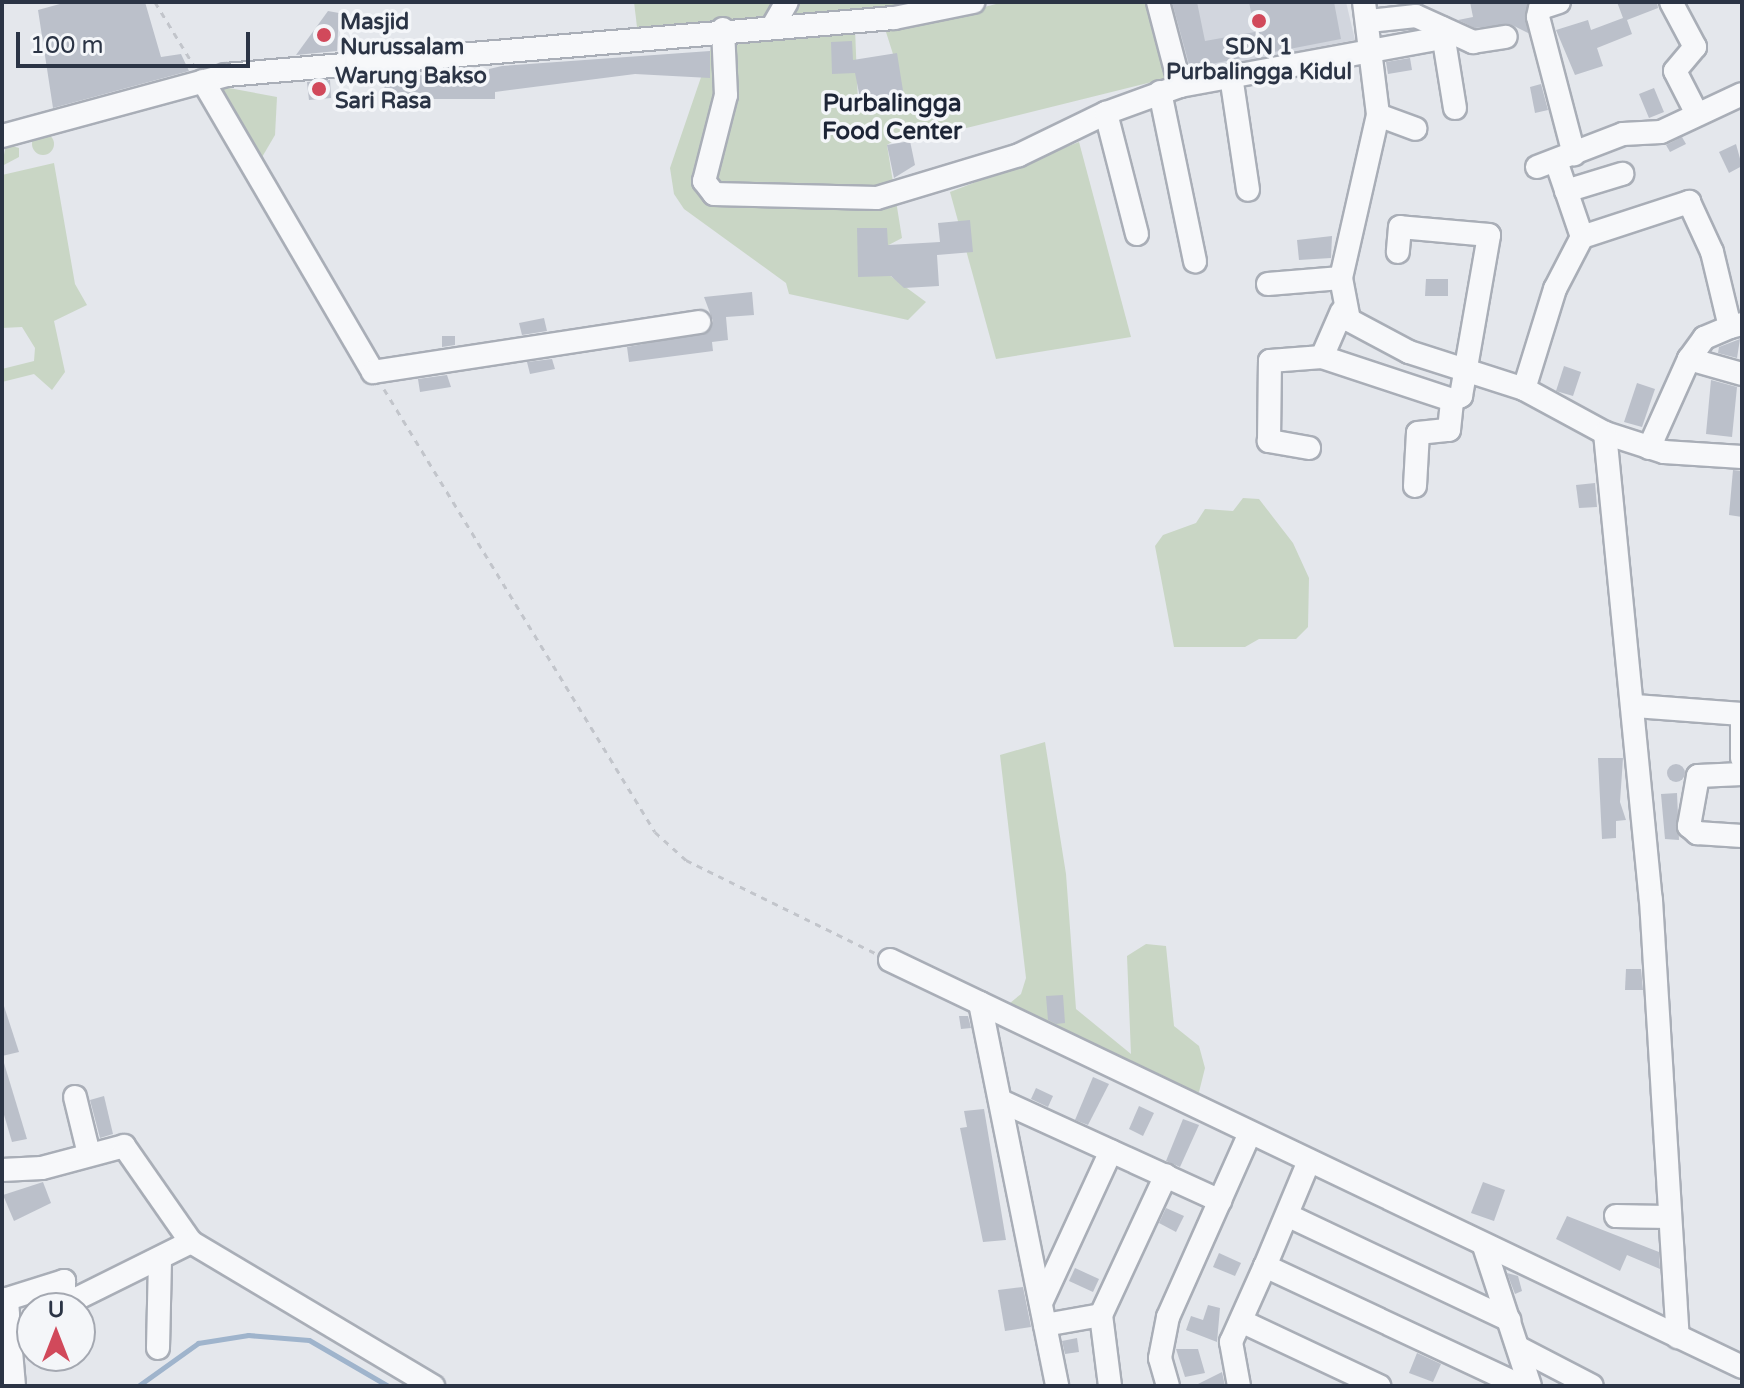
<!DOCTYPE html>
<style>
body{margin:0}
#map{position:relative;width:1744px;height:1388px;overflow:hidden;background:#e4e7ec;font-family:"Varela Round",sans-serif}
div>[style]{position:absolute}
[style*='--x']{left:calc(var(--x)*1px);top:calc(var(--y)*1px);width:calc(var(--w)*1px);rotate:calc(var(--a)*1deg)}
.built>*{inset:0;background:#d2d6de}
.green>*{inset:0;background:#c9d6c5}
.round{border-radius:50%}
.stream>*{height:5px;margin:-2.5px;padding:0 2.5px;transform-origin:2.5px;border-radius:2.5px;background:#9fb4cc}
.building>*{inset:0;background:#bbc0ca}
.path>*{height:3px;margin-top:-1.5px;transform-origin:0;background:repeating-linear-gradient(90deg,#c2c5cb 0 6px,transparent 0 12px)}
.roads{filter:drop-shadow(2px 0 #a9aeb7) drop-shadow(-2px 0 #a9aeb7) drop-shadow(0 2px #a9aeb7) drop-shadow(0 -2px #a9aeb7)}
.minor>*{height:22px;margin:-11px;padding:0 11px;transform-origin:11px;border-radius:11px;background:#f7f8fa}
.dots>*{width:22px;height:22px;translate:-50% -50%;box-sizing:border-box;border:4px solid #f4f6f9;border-radius:50%}
span{translate:-50% -50%;white-space:nowrap;text-align:center;line-height:1.15;-webkit-text-stroke:7px #f4f6f9;paint-order:stroke}
.poi-label{font-size:22px;color:#2b3445;font-weight:700}
.left{translate:0 -50%;text-align:left}
.neighbourhood-label{font-size:24px;color:#1d2536;font-weight:700}
.frame{position:absolute;inset:0;border:4px solid #2b3445;pointer-events:none}
.north{position:absolute;left:16px;top:1292px;width:80px;height:80px;box-sizing:border-box;background:#f4f6f9;border:2px solid #a4a8b1;border-radius:50%;rotate:0deg;font-size:22px;font-weight:700;line-height:32px;text-align:center;color:#2b3445}
.north::after{content:'';display:block;margin:auto;width:28px;height:36px;background:#d1495b;clip-path:polygon(50% 0,100% 100%,50% 72%,0 100%)}
.scale{position:absolute;left:16px;top:32px;width:234px;height:36px;box-sizing:border-box;border:4px solid #2b3445;border-top:0;padding-left:10px;font-size:24px;line-height:28px;white-space:nowrap;color:#2b3445;-webkit-text-stroke:6px #f4f6f9;paint-order:stroke}
</style>
<div id="map">
<div class="built">
<i style="clip-path:polygon(1164px 2px,1346px 2px,1355px 40px,1178px 74px)"></i>
</div>
<div class="green">
<i style="clip-path:polygon(634px 2px,954px 2px,637px 27px)"></i>
<i style="clip-path:polygon(1004px 2px,1149px 2px,1168px 78px,914px 141px,911px 130px,887px 145px,902px 238px,881px 249px,881px 269px,926px 302px,908px 320px,789px 294px,786px 283px,684px 209px,674px 194px,670px 168px,711px 48px,855px 28px,858px 104px,873px 105px,899px 73px,886px 32px)"></i>
<i style="clip-path:polygon(218px 86px,277px 97px,275px 135px,258px 164px)"></i>
<i class="round" style="left:32px;top:133px;width:22px;height:22px"></i>
<i style="clip-path:polygon(1079px 142px,1131px 337px,996px 359px,950px 192px)"></i>
<i style="clip-path:polygon(6px 144px,19px 148px,19px 157px,2px 166px)"></i>
<i style="clip-path:polygon(54px 163px,75px 284px,87px 305px,54px 321px,65px 372px,52px 390px,34px 374px,2px 382px,2px 369px,34px 361px,35px 348px,22px 327px,2px 328px,2px 175px)"></i>
<i style="clip-path:polygon(1243px 498px,1259px 499px,1293px 543px,1309px 578px,1308px 627px,1296px 639px,1259px 639px,1245px 647px,1174px 647px,1155px 546px,1163px 535px,1196px 523px,1205px 509px,1233px 511px)"></i>
<i style="clip-path:polygon(1045px 742px,1066px 874px,1076px 1009px,1131px 1054px,1127px 956px,1146px 944px,1166px 946px,1174px 1026px,1199px 1046px,1205px 1068px,1199px 1092px,1175px 1088px,1004px 1008px,1021px 994px,1026px 978px,1000px 755px)"></i>
</div>
<div class="stream">
<i style="--x:138;--y:1386;--w:74;--a:-35.6"></i>
<i style="--x:198;--y:1343;--w:51;--a:-9.1"></i>
<i style="--x:248;--y:1335;--w:61;--a:4.7"></i>
<i style="--x:309;--y:1340;--w:91;--a:30.2"></i>
</div>
<div class="building">
<i style="clip-path:polygon(67px 2px,145px 2px,161px 57px,181px 54px,189px 71px,53px 108px,38px 10px)"></i>
<i style="clip-path:polygon(1172px 2px,1197px 2px,1205px 41px,1255px 32px,1249px 2px,1334px 2px,1341px 39px,1190px 68px)"></i>
<i style="clip-path:polygon(1470px 2px,1528px 2px,1528px 33px,1510px 24px,1475px 28px,1458px 20px,1473px 17px)"></i>
<i style="clip-path:polygon(1617px 2px,1657px 2px,1658px 8px,1627px 20px,1632px 34px,1597px 48px,1603px 66px,1575px 75px,1556px 30px,1588px 20px,1591px 30px,1623px 18px)"></i>
<i style="clip-path:polygon(328px 11px,339px 13px,337px 51px,296px 55px)"></i>
<i style="clip-path:polygon(852px 41px,853px 60px,897px 53px,904px 97px,860px 98px,855px 73px,832px 74px,831px 42px)"></i>
<i style="clip-path:polygon(710px 51px,710px 78px,635px 74px,495px 92px,495px 99px,382px 99px,387px 75px,489px 76px,489px 69px,502px 66px)"></i>
<i style="clip-path:polygon(1410px 58px,1412px 70px,1388px 74px,1386px 62px)"></i>
<i style="clip-path:polygon(330px 80px,331px 98px,309px 100px,307px 82px)"></i>
<i style="clip-path:polygon(1541px 84px,1548px 110px,1535px 113px,1530px 87px)"></i>
<i style="clip-path:polygon(1654px 88px,1664px 112px,1649px 118px,1639px 94px)"></i>
<i style="clip-path:polygon(1682px 137px,1686px 144px,1670px 152px,1666px 145px)"></i>
<i style="clip-path:polygon(910px 141px,915px 165px,894px 178px,887px 145px)"></i>
<i style="clip-path:polygon(1736px 144px,1742px 166px,1729px 173px,1719px 152px)"></i>
<i style="clip-path:polygon(970px 220px,973px 252px,937px 255px,939px 286px,904px 288px,891px 276px,858px 277px,857px 228px,887px 228px,888px 245px,940px 242px,938px 223px)"></i>
<i style="clip-path:polygon(1332px 236px,1331px 258px,1299px 260px,1297px 240px)"></i>
<i style="clip-path:polygon(1426px 279px,1448px 279px,1448px 296px,1425px 296px)"></i>
<i style="clip-path:polygon(752px 292px,754px 315px,726px 317px,728px 340px,712px 342px,713px 351px,629px 362px,627px 347px,708px 332px,713px 321px,704px 297px)"></i>
<i style="clip-path:polygon(544px 318px,547px 331px,522px 335px,519px 323px)"></i>
<i style="clip-path:polygon(442px 336px,455px 336px,455px 345px,442px 347px)"></i>
<i style="clip-path:polygon(1740px 339px,1737px 358px,1718px 353px,1719px 347px)"></i>
<i style="clip-path:polygon(552px 359px,555px 369px,530px 374px,527px 362px)"></i>
<i style="clip-path:polygon(1564px 366px,1581px 372px,1573px 396px,1556px 391px)"></i>
<i style="clip-path:polygon(447px 375px,451px 387px,420px 392px,418px 379px)"></i>
<i style="clip-path:polygon(1711px 380px,1737px 387px,1732px 437px,1706px 434px)"></i>
<i style="clip-path:polygon(1637px 383px,1655px 389px,1642px 427px,1624px 422px)"></i>
<i style="clip-path:polygon(1733px 470px,1742px 471px,1742px 517px,1729px 515px)"></i>
<i style="clip-path:polygon(1595px 483px,1597px 507px,1579px 508px,1576px 485px)"></i>
<i style="clip-path:polygon(1598px 758px,1623px 758px,1620px 802px,1626px 820px,1616px 821px,1616px 838px,1602px 839px)"></i>
<i class="round" style="left:1667px;top:764px;width:18px;height:18px"></i>
<i style="clip-path:polygon(1677px 793px,1679px 840px,1665px 839px,1661px 794px)"></i>
<i style="clip-path:polygon(1626px 969px,1641px 969px,1643px 990px,1625px 990px)"></i>
<i style="clip-path:polygon(1063px 995px,1065px 1023px,1056px 1024px,1048px 1020px,1046px 996px)"></i>
<i style="clip-path:polygon(2px 1000px,19px 1052px,2px 1056px)"></i>
<i style="clip-path:polygon(959px 1016px,968px 1016px,971px 1028px,961px 1029px)"></i>
<i style="clip-path:polygon(4px 1063px,27px 1139px,12px 1142px,2px 1108px)"></i>
<i style="clip-path:polygon(1093px 1077px,1109px 1084px,1088px 1125px,1075px 1120px)"></i>
<i style="clip-path:polygon(1036px 1088px,1053px 1096px,1048px 1107px,1031px 1099px)"></i>
<i style="clip-path:polygon(104px 1096px,113px 1134px,100px 1138px,90px 1100px)"></i>
<i style="clip-path:polygon(1139px 1106px,1154px 1113px,1143px 1136px,1129px 1129px)"></i>
<i style="clip-path:polygon(984px 1109px,1006px 1240px,983px 1242px,960px 1128px,967px 1127px,964px 1111px)"></i>
<i style="clip-path:polygon(1183px 1119px,1199px 1125px,1180px 1167px,1166px 1161px)"></i>
<i style="clip-path:polygon(43px 1182px,51px 1203px,14px 1221px,3px 1195px)"></i>
<i style="clip-path:polygon(1483px 1182px,1505px 1190px,1494px 1221px,1471px 1213px)"></i>
<i style="clip-path:polygon(1166px 1208px,1184px 1216px,1176px 1232px,1159px 1223px)"></i>
<i style="clip-path:polygon(1567px 1216px,1659px 1252px,1660px 1269px,1627px 1255px,1620px 1271px,1556px 1239px)"></i>
<i style="clip-path:polygon(1219px 1253px,1241px 1263px,1235px 1276px,1213px 1267px)"></i>
<i style="clip-path:polygon(1075px 1268px,1099px 1279px,1093px 1292px,1069px 1281px)"></i>
<i style="clip-path:polygon(1507px 1273px,1518px 1276px,1522px 1291px,1515px 1294px)"></i>
<i style="clip-path:polygon(1023px 1287px,1031px 1327px,1005px 1331px,998px 1290px)"></i>
<i style="clip-path:polygon(1208px 1305px,1220px 1308px,1217px 1342px,1186px 1330px,1191px 1316px,1203px 1320px)"></i>
<i style="clip-path:polygon(1077px 1338px,1079px 1352px,1065px 1354px,1062px 1341px)"></i>
<i style="clip-path:polygon(1176px 1349px,1198px 1349px,1205px 1373px,1185px 1377px)"></i>
<i style="clip-path:polygon(1417px 1353px,1441px 1364px,1433px 1382px,1409px 1373px)"></i>
<i style="clip-path:polygon(1222px 1372px,1225px 1386px,1194px 1386px)"></i>
</div>
<div class="path">
<i style="--x:155;--y:2;--w:73;--a:58.5"></i>
<i style="--x:384;--y:389;--w:519;--a:58.54"></i>
<i style="--x:655;--y:832;--w:42;--a:42.1"></i>
<i style="--x:686;--y:860;--w:211;--a:26.2"></i>
</div>
<div class="roads">
<div class="minor">
<i style="--x:1158;--y:2;--w:87;--a:75.3"></i>
<i style="--x:1180;--y:86;--w:265;--a:-10.4"></i>
<i style="--x:1364;--y:2;--w:114;--a:82.9"></i>
<i style="--x:1378;--y:115;--w:167;--a:102.8"></i>
<i style="--x:1341;--y:278;--w:43;--a:79.2"></i>
<i style="--x:1349;--y:320;--w:68;--a:28.1"></i>
<i style="--x:1409;--y:352;--w:121;--a:17.8"></i>
<i style="--x:1524;--y:389;--w:92;--a:28.5"></i>
<i style="--x:1605;--y:433;--w:62;--a:17.9"></i>
<i style="--x:1664;--y:452;--w:78;--a:3.7"></i>
<i style="--x:1559;--y:2;--w:20;--a:162"></i>
<i style="--x:1540;--y:8;--w:9;--a:103"></i>
<i style="--x:1538;--y:17;--w:142;--a:75.3"></i>
<i style="--x:1671;--y:2;--w:51;--a:61.9"></i>
<i style="--x:1695;--y:47;--w:31;--a:130"></i>
<i style="--x:1675;--y:71;--w:48;--a:62.9"></i>
<i style="--x:1369;--y:21;--w:47;--a:-6.1"></i>
<i style="--x:1416;--y:16;--w:63;--a:24.5"></i>
<i style="--x:1473;--y:42;--w:33;--a:-9"></i>
<i style="--x:773;--y:26;--w:28;--a:-60"></i>
<i style="--x:1442;--y:28;--w:81;--a:80.8"></i>
<i style="--x:723;--y:29;--w:66;--a:87.4"></i>
<i style="--x:726;--y:95;--w:89;--a:104.3"></i>
<i style="--x:704;--y:181;--w:16;--a:52"></i>
<i style="--x:714;--y:194;--w:163;--a:1.4"></i>
<i style="--x:877;--y:198;--w:148;--a:-16.8"></i>
<i style="--x:1019;--y:155;--w:97;--a:-25.8"></i>
<i style="--x:1231;--y:76;--w:115;--a:81.5"></i>
<i style="--x:203;--y:81;--w:337;--a:59.7"></i>
<i style="--x:373;--y:372;--w:330;--a:-8.7"></i>
<i style="--x:1160;--y:92;--w:173;--a:78.3"></i>
<i style="--x:1378;--y:115;--w:40;--a:20.2"></i>
<i style="--x:2;--y:136;--w:232;--a:-15.2"></i>
<i style="--x:226;--y:75;--w:670;--a:-4.88"></i>
<i style="--x:894;--y:18;--w:81;--a:-11.4"></i>
<i style="--x:1556;--y:161;--w:80;--a:71.1"></i>
<i style="--x:1537;--y:167;--w:92;--a:-21"></i>
<i style="--x:1623;--y:134;--w:38;--a:-3"></i>
<i style="--x:1661;--y:132;--w:89;--a:-25.1"></i>
<i style="--x:1566;--y:191;--w:59;--a:-16.9"></i>
<i style="--x:1137;--y:234;--w:125;--a:-104.4"></i>
<i style="--x:1106;--y:113;--w:79;--a:-20"></i>
<i style="--x:1582;--y:237;--w:113;--a:-18.1"></i>
<i style="--x:1689;--y:202;--w:55;--a:65.3"></i>
<i style="--x:1712;--y:252;--w:77;--a:76.5"></i>
<i style="--x:1730;--y:327;--w:12;--a:-14"></i>
<i style="--x:1268;--y:284;--w:73;--a:-4.7"></i>
<i style="--x:1322;--y:357;--w:50;--a:-66.5"></i>
<i style="--x:1689;--y:359;--w:26;--a:-54"></i>
<i style="--x:1704;--y:338;--w:28;--a:-23"></i>
<i style="--x:1524;--y:389;--w:105;--a:-72.8"></i>
<i style="--x:1555;--y:289;--w:59;--a:-62.6"></i>
<i style="--x:1605;--y:433;--w:469;--a:84.4"></i>
<i style="--x:1651;--y:900;--w:438;--a:86.5"></i>
<i style="--x:1309;--y:448;--w:41;--a:-170.1"></i>
<i style="--x:1269;--y:441;--w:80;--a:-89.3"></i>
<i style="--x:1270;--y:361;--w:52;--a:-4.4"></i>
<i style="--x:1322;--y:357;--w:137;--a:18.3"></i>
<i style="--x:1452;--y:400;--w:10;--a:-24"></i>
<i style="--x:1461;--y:396;--w:163;--a:-80.1"></i>
<i style="--x:1489;--y:235;--w:89;--a:-174.9"></i>
<i style="--x:1400;--y:227;--w:25;--a:95"></i>
<i style="--x:1649;--y:448;--w:98;--a:-65.8"></i>
<i style="--x:1689;--y:359;--w:55;--a:15.8"></i>
<i style="--x:1415;--y:486;--w:53;--a:-86.8"></i>
<i style="--x:1418;--y:433;--w:31;--a:-6"></i>
<i style="--x:1449;--y:430;--w:30;--a:-84"></i>
<i style="--x:1635;--y:706;--w:107;--a:4.3"></i>
<i style="--x:1742;--y:714;--w:44;--a:90"></i>
<i style="--x:1742;--y:774;--w:44;--a:177.4"></i>
<i style="--x:1698;--y:776;--w:51;--a:100.2"></i>
<i style="--x:1689;--y:826;--w:11;--a:41"></i>
<i style="--x:1697;--y:833;--w:45;--a:3.8"></i>
<i style="--x:890;--y:960;--w:944;--a:25.53"></i>
<i style="--x:980;--y:1003;--w:391;--a:78.6"></i>
<i style="--x:75;--y:1097;--w:59;--a:76.2"></i>
<i style="--x:1001;--y:1101;--w:241;--a:24.5"></i>
<i style="--x:1309;--y:1161;--w:114;--a:112.7"></i>
<i style="--x:1265;--y:1266;--w:283;--a:25.1"></i>
<i style="--x:2;--y:1170;--w:40;--a:-2.9"></i>
<i style="--x:42;--y:1168;--w:85;--a:-15"></i>
<i style="--x:124;--y:1146;--w:117;--a:55.1"></i>
<i style="--x:191;--y:1242;--w:282;--a:30.8"></i>
<i style="--x:1287;--y:1215;--w:246;--a:25.3"></i>
<i style="--x:1616;--y:1216;--w:54;--a:1.1"></i>
<i style="--x:1484;--y:1246;--w:147;--a:71.8"></i>
<i style="--x:1041;--y:1303;--w:167;--a:-65.3"></i>
<i style="--x:2;--y:1316;--w:6;--a:0"></i>
<i style="--x:8;--y:1316;--w:17;--a:-93"></i>
<i style="--x:7;--y:1299;--w:60;--a:-17.5"></i>
<i style="--x:64;--y:1281;--w:24;--a:90"></i>
<i style="--x:64;--y:1305;--w:142;--a:-26.4"></i>
<i style="--x:8;--y:1316;--w:70;--a:85.1"></i>
<i style="--x:1241;--y:1321;--w:153;--a:25.2"></i>
<i style="--x:1045;--y:1325;--w:57;--a:-10.1"></i>
<i style="--x:158;--y:1348;--w:89;--a:-88.7"></i>
<i style="--x:1519;--y:1348;--w:82;--a:27.5"></i>
<i style="--x:1110;--y:1386;--w:72;--a:-97.2"></i>
<i style="--x:1101;--y:1315;--w:154;--a:-65.1"></i>
<i style="--x:1168;--y:1386;--w:29;--a:-106"></i>
<i style="--x:1160;--y:1358;--w:42;--a:-79"></i>
<i style="--x:1168;--y:1317;--w:201;--a:-66"></i>
<i style="--x:1239;--y:1386;--w:45;--a:-100.3"></i>
<i style="--x:1231;--y:1342;--w:83;--a:-65.9"></i>
</div>
</div>
<div class="dots">
<i style="left:1259px;top:21px;background:#d1495b"></i>
<i style="left:324px;top:35px;background:#d1495b"></i>
<i style="left:319px;top:89px;background:#d1495b"></i>
</div>
<div class="poi-label">
<span class="left" style="left:340px;top:35px">Masjid<br>Nurussalam</span>
<span style="left:1259px;top:60px">SDN 1<br>Purbalingga Kidul</span>
<span class="left" style="left:335px;top:89px">Warung Bakso<br>Sari Rasa</span>
</div>
<div class="neighbourhood-label">
<span style="left:892px;top:118px">Purbalingga<br>Food Center</span>
</div>
<div class="frame"></div>
<div class="north">U</div>
<div class="scale">100 m</div>
</div>
